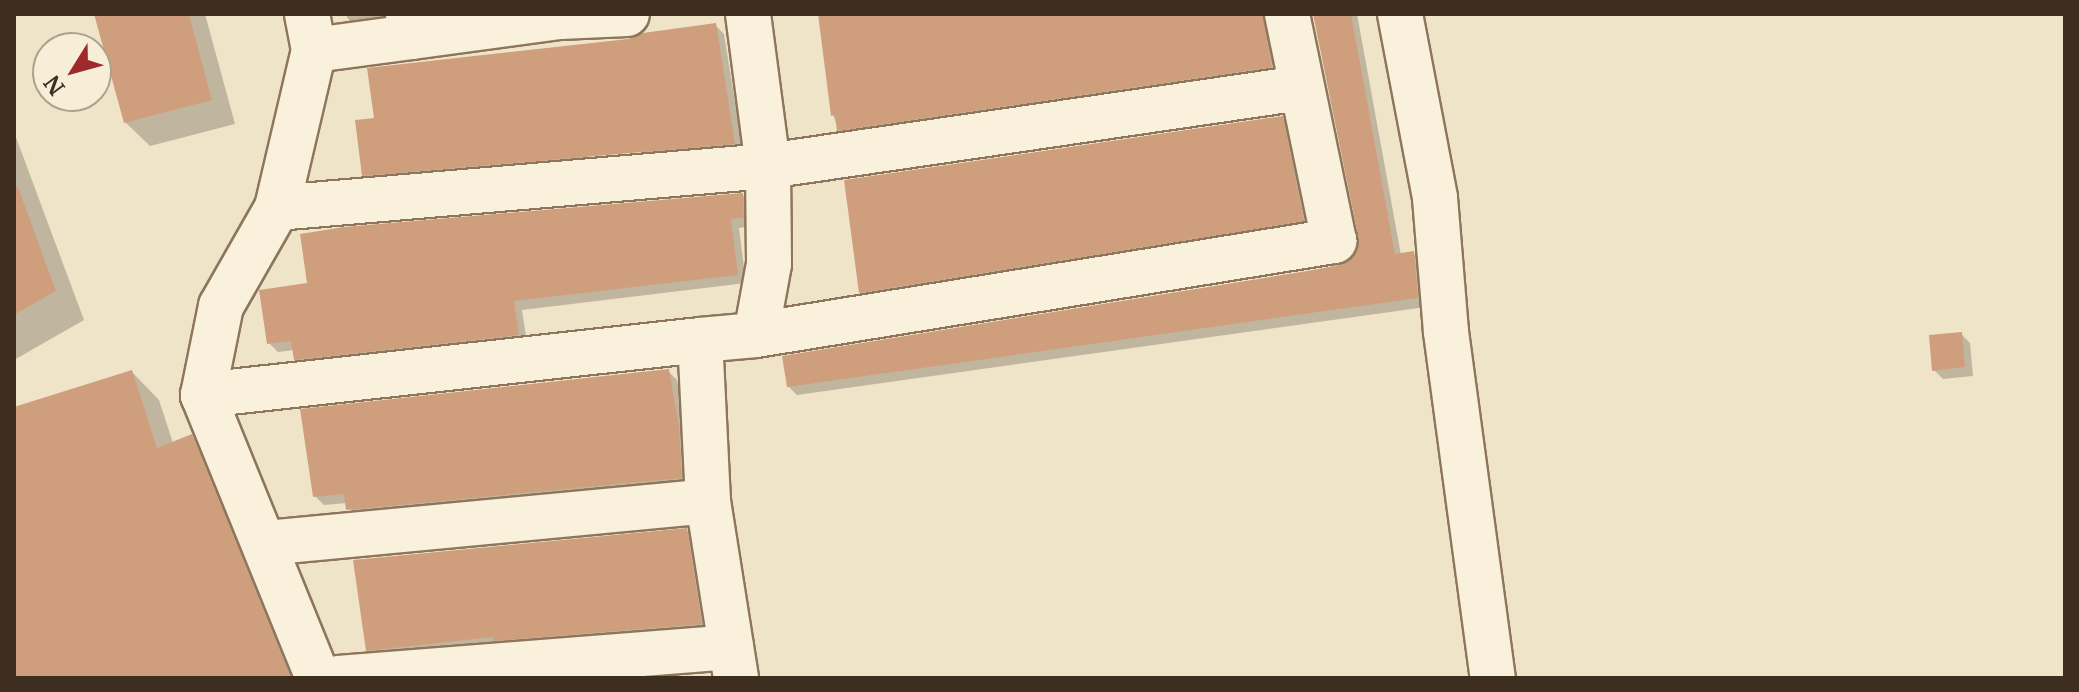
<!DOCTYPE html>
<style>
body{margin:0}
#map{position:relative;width:2079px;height:692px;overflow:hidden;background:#f0e4c8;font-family:Merriweather,serif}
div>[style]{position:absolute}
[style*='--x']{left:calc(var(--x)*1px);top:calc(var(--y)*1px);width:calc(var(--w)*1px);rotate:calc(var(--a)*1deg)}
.shadow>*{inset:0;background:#0003}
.building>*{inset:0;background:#cf9f7d}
.roads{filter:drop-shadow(2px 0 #8d765c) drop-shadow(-2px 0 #8d765c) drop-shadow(0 2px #8d765c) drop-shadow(0 -2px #8d765c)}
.street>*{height:44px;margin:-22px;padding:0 22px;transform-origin:22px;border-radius:22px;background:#faf1dc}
span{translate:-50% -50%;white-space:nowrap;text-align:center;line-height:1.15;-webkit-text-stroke:6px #f7eed8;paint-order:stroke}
.frame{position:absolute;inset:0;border:16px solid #3d2e20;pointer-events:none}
.north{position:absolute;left:32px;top:32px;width:80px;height:80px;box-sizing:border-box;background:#f7eed8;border:2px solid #ada18e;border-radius:50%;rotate:233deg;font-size:22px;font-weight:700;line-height:32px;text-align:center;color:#3d2e20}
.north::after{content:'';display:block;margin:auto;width:28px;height:36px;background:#9e2a2b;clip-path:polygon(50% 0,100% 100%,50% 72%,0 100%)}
</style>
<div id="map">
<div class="shadow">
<i style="clip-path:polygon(96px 14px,205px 14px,235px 124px,150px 146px,125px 122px)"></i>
<i style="clip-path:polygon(345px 14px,390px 14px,391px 24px,355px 29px)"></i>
<i style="clip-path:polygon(819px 14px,1272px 14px,1280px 75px,848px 139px,839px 130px,833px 115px)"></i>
<i style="clip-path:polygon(1314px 14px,1357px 14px,1401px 255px,1414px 254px,1423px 263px,1426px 307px,797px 395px,788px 386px,1351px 262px,1359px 251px,1360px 236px)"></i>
<i style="clip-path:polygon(715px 25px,724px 34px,743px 152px,652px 160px,643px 151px)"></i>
<i style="clip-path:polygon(571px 56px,589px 165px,373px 184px,364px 175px,376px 119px)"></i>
<i style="clip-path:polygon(1282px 118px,1291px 127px,1312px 229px,870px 301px,861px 292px)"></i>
<i style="clip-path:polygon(14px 132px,84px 320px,14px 360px)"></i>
<i style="clip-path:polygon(743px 195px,751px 204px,752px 226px,739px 228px,746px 283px,522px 310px,527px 343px,304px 368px,295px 359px,294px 350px,278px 352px,269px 343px,309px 285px)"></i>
<i style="clip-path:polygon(1961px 334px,1970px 343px,1973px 376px,1943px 379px,1934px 370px)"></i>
<i style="clip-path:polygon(668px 371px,677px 380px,685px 418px,690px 487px,357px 518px,347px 503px,324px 505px,315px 496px)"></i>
<i style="clip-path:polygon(132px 372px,159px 400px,173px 443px,191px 436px,219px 464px,306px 678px,14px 678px,14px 409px)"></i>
<i style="clip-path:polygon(686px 530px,695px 539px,710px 633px,377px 659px,368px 650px)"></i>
<i style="clip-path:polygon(709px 676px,711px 678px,681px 678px)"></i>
</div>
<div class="building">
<i style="clip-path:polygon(94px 14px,189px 14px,212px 100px,124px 123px)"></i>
<i style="clip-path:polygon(818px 14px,1263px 14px,1272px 67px,837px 131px,835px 115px,831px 116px)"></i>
<i style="clip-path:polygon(1313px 14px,1351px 14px,1395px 254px,1414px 251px,1418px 298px,787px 387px,782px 356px,1338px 266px,1349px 261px,1357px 250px,1358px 236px)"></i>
<i style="clip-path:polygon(716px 23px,735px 144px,362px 176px,355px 120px,374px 118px,367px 68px,628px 39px,643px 33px)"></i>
<i style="clip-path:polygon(1283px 116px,1304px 221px,859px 293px,844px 180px)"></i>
<i style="clip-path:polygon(14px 187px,18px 187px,56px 291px,14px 315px)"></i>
<i style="clip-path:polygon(743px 193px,744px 218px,731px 219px,738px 275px,514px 301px,519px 335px,294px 360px,291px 341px,267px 344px,259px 290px,307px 283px,300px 234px,344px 227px)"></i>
<i style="clip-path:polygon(1962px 332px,1965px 367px,1932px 371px,1929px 335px)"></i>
<i style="clip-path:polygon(669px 369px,679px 426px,682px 478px,346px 510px,344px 494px,313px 497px,300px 409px)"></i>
<i style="clip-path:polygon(132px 370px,157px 448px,192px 434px,291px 678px,14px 678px,14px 407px)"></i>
<i style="clip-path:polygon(687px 528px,702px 624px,494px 641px,493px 637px,366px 651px,353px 560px)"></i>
</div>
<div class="roads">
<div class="street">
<i style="--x:307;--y:14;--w:37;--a:79"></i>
<i style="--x:314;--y:50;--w:99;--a:-7.6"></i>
<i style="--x:408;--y:14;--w:23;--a:80"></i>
<i style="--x:412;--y:37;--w:149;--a:-7.7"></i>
<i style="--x:560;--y:14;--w:3;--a:90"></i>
<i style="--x:560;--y:17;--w:67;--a:-2.6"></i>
<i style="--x:748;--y:14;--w:153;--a:82.5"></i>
<i style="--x:768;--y:166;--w:98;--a:89.4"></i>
<i style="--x:769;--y:264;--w:72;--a:100.4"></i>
<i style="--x:1400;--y:14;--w:187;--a:79.2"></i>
<i style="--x:1435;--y:198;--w:134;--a:85.3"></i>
<i style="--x:1446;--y:332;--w:349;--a:82.3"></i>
<i style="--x:314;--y:50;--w:162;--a:103.2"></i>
<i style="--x:277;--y:208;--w:113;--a:119.7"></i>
<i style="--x:221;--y:306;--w:91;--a:101.4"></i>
<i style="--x:203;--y:395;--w:305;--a:67.9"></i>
<i style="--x:277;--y:208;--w:493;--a:-4.9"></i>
<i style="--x:768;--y:166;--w:539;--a:-8.33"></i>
<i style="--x:203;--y:395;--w:500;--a:-6.31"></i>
<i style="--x:265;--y:543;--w:445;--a:-5.4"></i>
<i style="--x:338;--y:678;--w:394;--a:-4.5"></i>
<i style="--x:736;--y:678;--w:179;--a:-99"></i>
<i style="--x:708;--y:501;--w:161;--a:-92.8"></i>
<i style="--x:700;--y:340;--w:56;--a:-5.1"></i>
<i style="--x:756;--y:335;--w:586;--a:-9.24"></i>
<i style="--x:1334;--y:241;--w:232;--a:-101.7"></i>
</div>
</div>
<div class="frame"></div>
<div class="north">N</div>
</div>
